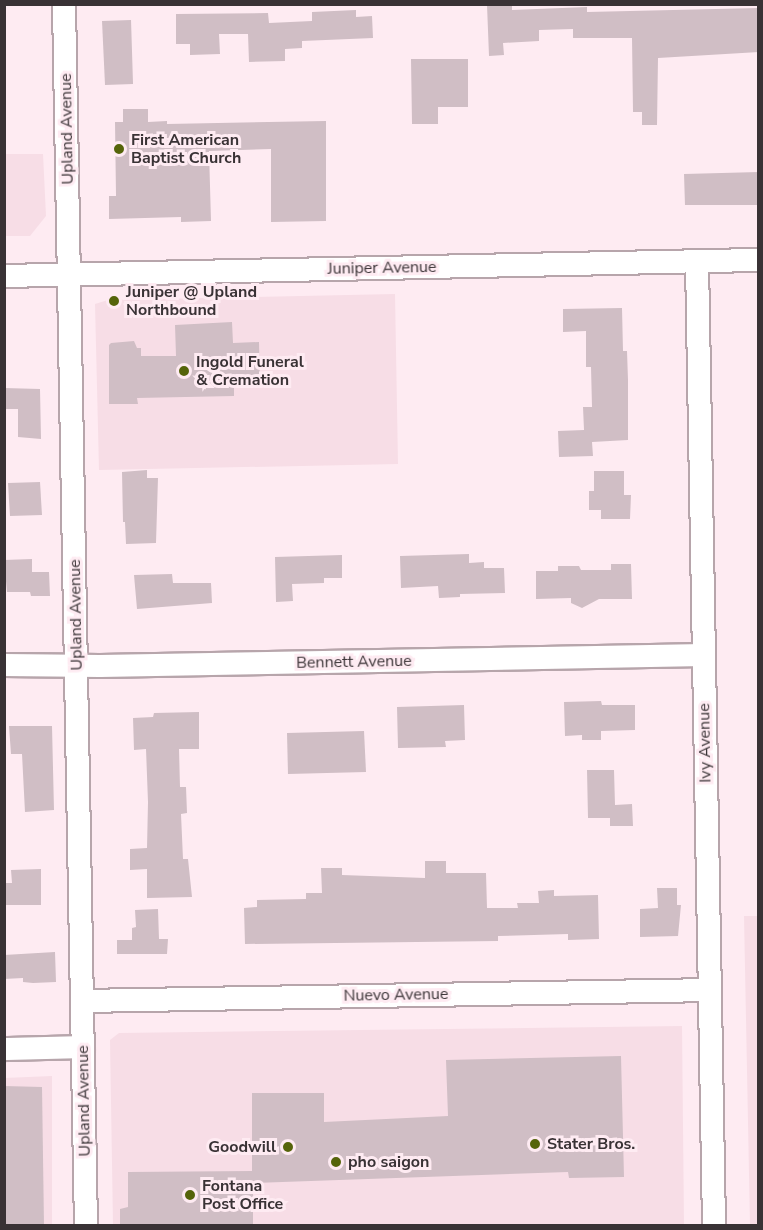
<!DOCTYPE html>
<style>
body{margin:0}
#map{position:relative;width:763px;height:1230px;overflow:hidden;background:#feebf2;font-family:"Nunito Sans",sans-serif}
div>[style]{position:absolute}
[style*='--x']{left:calc(var(--x)*1px);top:calc(var(--y)*1px);width:calc(var(--w)*1px);rotate:calc(var(--a)*1deg)}
.built>*{inset:0;background:#f7dde6}
.building>*{inset:0;background:#d0bec5}
.roads{filter:drop-shadow(2px 0 #b7a5ab) drop-shadow(-2px 0 #b7a5ab) drop-shadow(0 2px #b7a5ab) drop-shadow(0 -2px #b7a5ab)}
.minor>*{height:22px;margin:-11px;padding:0 11px;transform-origin:11px;border-radius:11px;background:#fff}
.dots>*{width:16px;height:16px;translate:-50% -50%;box-sizing:border-box;border:3px solid #feebf2;border-radius:50%}
span{translate:-50% -50%;white-space:nowrap;text-align:center;line-height:1.15;-webkit-text-stroke:6px #feebf2;paint-order:stroke}
.street-label{font-size:16px;color:#393235}
.poi-label{font-size:16px;color:#393235;font-weight:700}
.left{translate:0 -50%;text-align:left}
.right{translate:-100% -50%;text-align:right}
.frame{position:absolute;inset:0;border:6px solid #393235;pointer-events:none}
</style>
<div id="map">
<div class="built">
<i style="clip-path:polygon(5px 154px,43px 154px,46px 216px,30px 236px,5px 236px)"></i>
<i style="clip-path:polygon(395px 294px,398px 464px,99px 470px,95px 304px,108px 300px)"></i>
<i style="clip-path:polygon(744px 916px,758px 916px,758px 1226px,750px 1225px)"></i>
<i style="clip-path:polygon(682px 1026px,684px 1225px,113px 1225px,110px 1040px,119px 1033px)"></i>
<i style="clip-path:polygon(52px 1076px,52px 1225px,5px 1225px,4px 1078px)"></i>
</div>
<div class="building">
<i style="clip-path:polygon(512px 4px,512px 10px,587px 7px,587px 12px,759px 8px,759px 52px,658px 58px,657px 125px,642px 125px,642px 112px,633px 112px,632px 38px,573px 38px,573px 29px,539px 30px,539px 41px,503px 43px,504px 55px,489px 56px,487px 5px)"></i>
<i style="clip-path:polygon(356px 10px,356px 17px,372px 16px,373px 38px,302px 41px,302px 48px,285px 49px,285px 61px,249px 62px,248px 34px,219px 34px,220px 54px,190px 55px,190px 44px,176px 44px,176px 14px,268px 13px,269px 23px,312px 21px,312px 12px)"></i>
<i style="clip-path:polygon(131px 20px,133px 84px,105px 85px,102px 21px)"></i>
<i style="clip-path:polygon(411px 59px,468px 59px,468px 107px,438px 107px,438px 124px,412px 124px)"></i>
<i style="clip-path:polygon(123px 109px,148px 109px,148px 122px,167px 121px,167px 124px,326px 121px,326px 221px,271px 222px,271px 149px,209px 151px,211px 221px,181px 222px,181px 217px,109px 219px,109px 196px,116px 196px,115px 122px,123px 122px)"></i>
<i style="clip-path:polygon(759px 172px,759px 205px,685px 205px,684px 174px)"></i>
<i style="clip-path:polygon(622px 308px,623px 351px,627px 351px,628px 380px,628px 440px,592px 442px,593px 456px,559px 457px,558px 431px,584px 430px,583px 407px,592px 407px,591px 367px,586px 367px,586px 331px,563px 332px,563px 309px)"></i>
<i style="clip-path:polygon(232px 322px,233px 343px,259px 342px,260px 386px,234px 386px,234px 396px,137px 398px,138px 404px,109px 404px,109px 345px,111px 343px,134px 341px,137px 348px,141px 348px,141px 356px,176px 356px,175px 325px)"></i>
<i style="clip-path:polygon(4px 388px,40px 389px,41px 439px,18px 437px,18px 409px,4px 409px)"></i>
<i style="clip-path:polygon(147px 470px,147px 478px,158px 478px,156px 543px,126px 544px,125px 522px,123px 522px,122px 472px)"></i>
<i style="clip-path:polygon(594px 471px,624px 471px,624px 495px,631px 495px,630px 519px,601px 519px,601px 510px,589px 510px,589px 491px,594px 491px)"></i>
<i style="clip-path:polygon(40px 482px,42px 515px,10px 516px,8px 483px)"></i>
<i style="clip-path:polygon(469px 554px,469px 563px,484px 562px,484px 568px,504px 568px,505px 593px,460px 594px,460px 597px,439px 598px,438px 586px,401px 588px,400px 556px)"></i>
<i style="clip-path:polygon(342px 555px,342px 578px,324px 578px,324px 583px,292px 584px,293px 601px,276px 602px,275px 557px)"></i>
<i style="clip-path:polygon(32px 559px,32px 572px,49px 572px,50px 596px,31px 596px,30px 592px,7px 592px,4px 560px)"></i>
<i style="clip-path:polygon(611px 564px,631px 564px,632px 599px,599px 599px,582px 608px,571px 603px,571px 598px,536px 599px,536px 571px,558px 571px,558px 566px,579px 566px,581px 570px,611px 570px)"></i>
<i style="clip-path:polygon(172px 574px,173px 583px,211px 583px,212px 603px,137px 609px,134px 575px)"></i>
<i style="clip-path:polygon(601px 701px,602px 705px,635px 705px,635px 730px,601px 731px,601px 740px,582px 740px,582px 735px,565px 736px,564px 702px)"></i>
<i style="clip-path:polygon(464px 705px,465px 740px,445px 741px,446px 747px,398px 748px,397px 707px)"></i>
<i style="clip-path:polygon(199px 712px,199px 749px,179px 749px,180px 787px,186px 787px,187px 813px,181px 814px,183px 859px,188px 859px,192px 897px,147px 898px,147px 869px,130px 870px,130px 849px,147px 848px,148px 802px,146px 749px,134px 750px,133px 718px,153px 717px,154px 713px)"></i>
<i style="clip-path:polygon(9px 726px,52px 726px,54px 810px,25px 812px,22px 754px,11px 754px)"></i>
<i style="clip-path:polygon(364px 731px,366px 772px,288px 774px,287px 733px)"></i>
<i style="clip-path:polygon(587px 770px,614px 770px,615px 805px,632px 804px,633px 826px,610px 826px,610px 818px,588px 818px)"></i>
<i style="clip-path:polygon(425px 861px,446px 861px,446px 873px,486px 873px,487px 908px,518px 908px,517px 903px,539px 903px,538px 891px,554px 890px,554px 896px,598px 895px,599px 939px,568px 940px,568px 934px,498px 936px,498px 941px,245px 944px,244px 908px,257px 907px,257px 900px,306px 899px,306px 893px,322px 893px,321px 868px,342px 868px,342px 875px,425px 878px)"></i>
<i style="clip-path:polygon(41px 869px,41px 905px,4px 905px,4px 883px,12px 883px,11px 870px)"></i>
<i style="clip-path:polygon(657px 888px,677px 888px,677px 905px,681px 905px,678px 936px,640px 937px,640px 909px,658px 908px)"></i>
<i style="clip-path:polygon(158px 909px,159px 939px,168px 939px,167px 954px,117px 954px,117px 940px,132px 940px,132px 928px,136px 927px,135px 910px)"></i>
<i style="clip-path:polygon(55px 952px,56px 982px,33px 983px,23px 982px,23px 978px,4px 979px,4px 955px)"></i>
<i style="clip-path:polygon(621px 1056px,624px 1177px,569px 1178px,568px 1172px,253px 1183px,253px 1226px,120px 1226px,120px 1209px,128px 1207px,128px 1172px,252px 1171px,252px 1093px,324px 1093px,324px 1122px,448px 1116px,446px 1060px)"></i>
<i style="clip-path:polygon(4px 1086px,42px 1087px,44px 1226px,4px 1226px)"></i>
</div>
<div class="roads">
<div class="minor">
<i style="--x:64;--y:4;--w:1222;--a:88.97"></i>
<i style="--x:697;--y:261;--w:965;--a:88.99"></i>
<i style="--x:4;--y:276;--w:754;--a:-1.22"></i>
<i style="--x:4;--y:665;--w:96;--a:0.6"></i>
<i style="--x:100;--y:666;--w:604;--a:-1.04"></i>
<i style="--x:82;--y:1001;--w:628;--a:-1"></i>
<i style="--x:4;--y:1049;--w:79;--a:-1.5"></i>
</div>
</div>
<div class="dots">
<i style="left:119px;top:149px;background:#55640a"></i>
<i style="left:114px;top:301px;background:#55640a"></i>
<i style="left:184px;top:371px;background:#55640a"></i>
<i style="left:535px;top:1144px;background:#55640a"></i>
<i style="left:288px;top:1147px;background:#55640a"></i>
<i style="left:336px;top:1162px;background:#55640a"></i>
<i style="left:190px;top:1195px;background:#55640a"></i>
</div>
<div class="street-label">
<span style="left:67px;top:129px;rotate:-91deg">Upland Avenue</span>
<span style="left:382px;top:268px;rotate:-1deg">Juniper Avenue</span>
<span style="left:76px;top:615px;rotate:-91deg">Upland Avenue</span>
<span style="left:354px;top:662px;rotate:-1deg">Bennett Avenue</span>
<span style="left:705px;top:743px;rotate:-91deg">Ivy Avenue</span>
<span style="left:396px;top:995px;rotate:-1deg">Nuevo Avenue</span>
<span style="left:84px;top:1101px;rotate:-91deg">Upland Avenue</span>
</div>
<div class="poi-label">
<span class="left" style="left:131px;top:149px">First American<br>Baptist Church</span>
<span class="left" style="left:126px;top:301px">Juniper @ Upland<br>Northbound</span>
<span class="left" style="left:196px;top:371px">Ingold Funeral<br>&amp; Cremation</span>
<span class="left" style="left:547px;top:1144px">Stater Bros.</span>
<span class="right" style="left:276px;top:1147px">Goodwill</span>
<span class="left" style="left:348px;top:1162px">pho saigon</span>
<span class="left" style="left:202px;top:1195px">Fontana<br>Post Office</span>
</div>
<div class="frame"></div>
</div>
